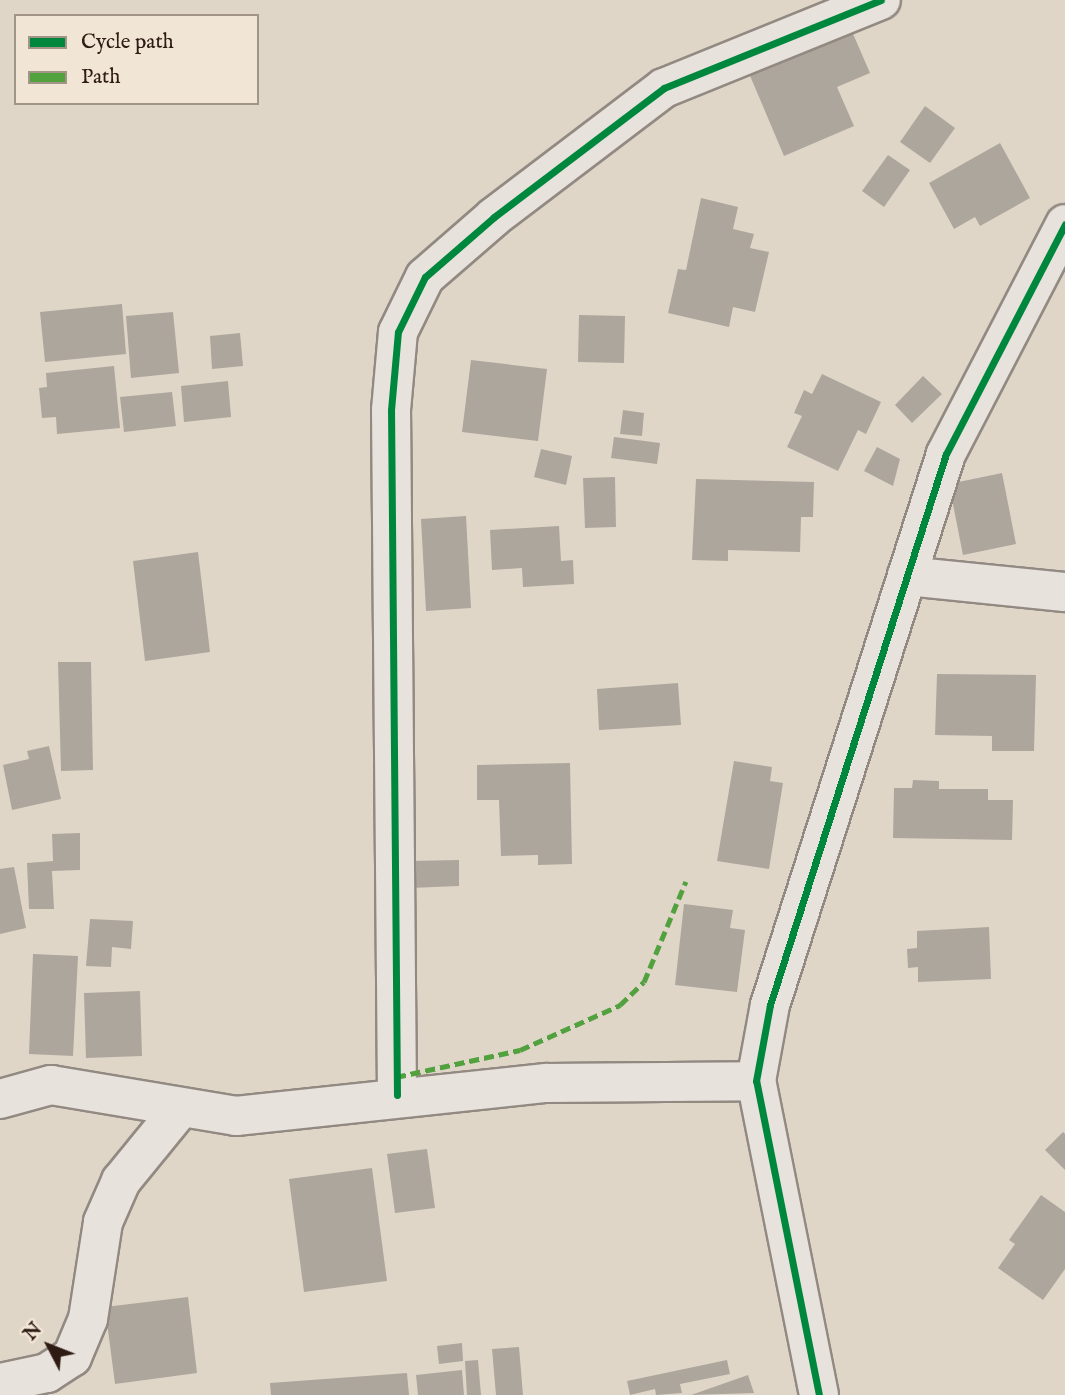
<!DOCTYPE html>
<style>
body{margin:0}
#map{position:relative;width:1065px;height:1395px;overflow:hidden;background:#e0d6c8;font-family:"IM FELL English",serif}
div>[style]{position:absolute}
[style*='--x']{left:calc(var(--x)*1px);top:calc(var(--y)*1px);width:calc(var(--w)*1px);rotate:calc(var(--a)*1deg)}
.building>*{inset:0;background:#ada69c}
.roads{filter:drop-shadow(2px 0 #928a82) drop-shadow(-2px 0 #928a82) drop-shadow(0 2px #928a82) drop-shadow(0 -2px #928a82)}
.minor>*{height:38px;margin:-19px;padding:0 19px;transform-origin:19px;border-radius:19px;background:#e7e2db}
.quiet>*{height:5px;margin-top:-2.5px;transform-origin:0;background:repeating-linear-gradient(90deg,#52a13f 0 10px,transparent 0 15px)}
.cycleway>*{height:7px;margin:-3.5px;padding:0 3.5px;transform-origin:3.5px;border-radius:3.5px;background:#00873e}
span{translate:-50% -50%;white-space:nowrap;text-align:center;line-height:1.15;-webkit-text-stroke:5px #f1e5d5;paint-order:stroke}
.legend{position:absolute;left:14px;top:14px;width:245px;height:91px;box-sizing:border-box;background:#f1e5d5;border:2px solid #a39488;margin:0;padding:9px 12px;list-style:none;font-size:21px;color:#2e1b14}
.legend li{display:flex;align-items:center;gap:14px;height:35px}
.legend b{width:35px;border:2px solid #a39488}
.north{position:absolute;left:14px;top:1311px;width:70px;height:70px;-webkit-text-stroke:5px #f1e5d5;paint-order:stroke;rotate:312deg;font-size:19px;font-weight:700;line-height:28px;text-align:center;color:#2e1b14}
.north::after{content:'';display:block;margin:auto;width:24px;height:32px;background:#2e1b14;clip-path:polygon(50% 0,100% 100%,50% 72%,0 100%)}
</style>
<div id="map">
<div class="building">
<i style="clip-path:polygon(847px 20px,870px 73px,837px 87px,854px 126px,784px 156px,745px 64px)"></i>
<i style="clip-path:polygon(925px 106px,955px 128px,930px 163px,900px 142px)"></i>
<i style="clip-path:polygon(1000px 143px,1030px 198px,980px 226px,975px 217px,954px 229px,929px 183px)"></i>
<i style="clip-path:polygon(888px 155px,910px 170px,884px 207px,862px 191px)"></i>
<i style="clip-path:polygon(701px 198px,738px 207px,733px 229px,754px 234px,750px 248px,769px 252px,755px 312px,733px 307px,729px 327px,668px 313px,678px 269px,686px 270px)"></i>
<i style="clip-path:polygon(122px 304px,126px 354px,45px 362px,40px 312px)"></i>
<i style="clip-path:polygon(173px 312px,179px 373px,131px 378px,126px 316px)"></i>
<i style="clip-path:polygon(579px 315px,625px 316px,624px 363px,578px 362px)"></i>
<i style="clip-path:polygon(240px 333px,243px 366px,212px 369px,210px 336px)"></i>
<i style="clip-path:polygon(471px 360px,547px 369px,538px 441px,462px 432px)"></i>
<i style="clip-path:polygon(114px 366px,120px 428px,57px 434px,56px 417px,42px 418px,39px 388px,47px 387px,46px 373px)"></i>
<i style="clip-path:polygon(822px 374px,881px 402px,866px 434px,858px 430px,838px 471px,787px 447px,802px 416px,794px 413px,804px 390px,812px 394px)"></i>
<i style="clip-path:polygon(923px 376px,942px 394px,912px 423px,895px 405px)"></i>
<i style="clip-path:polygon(228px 381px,231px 417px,184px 422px,181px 386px)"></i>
<i style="clip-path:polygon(172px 392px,176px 426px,124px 432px,120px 397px)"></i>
<i style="clip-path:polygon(623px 410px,644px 413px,642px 436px,620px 434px)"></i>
<i style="clip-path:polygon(614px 437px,660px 443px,657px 464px,611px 458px)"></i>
<i style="clip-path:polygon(877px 447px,900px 459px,893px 486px,864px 471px)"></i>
<i style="clip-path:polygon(541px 449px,572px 456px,566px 485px,534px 477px)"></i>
<i style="clip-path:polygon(1002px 473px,1016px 544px,963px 555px,949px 484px)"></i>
<i style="clip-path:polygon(615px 477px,616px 527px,585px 528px,583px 478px)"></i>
<i style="clip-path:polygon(696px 479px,814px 482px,813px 517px,801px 517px,800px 552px,728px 550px,728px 561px,692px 560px)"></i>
<i style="clip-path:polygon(466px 516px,471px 608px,426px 611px,421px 519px)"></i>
<i style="clip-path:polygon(559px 526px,561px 561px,573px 560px,574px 584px,523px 587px,522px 568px,492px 570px,490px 530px)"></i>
<i style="clip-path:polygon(198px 552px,210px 652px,145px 661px,133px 561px)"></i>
<i style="clip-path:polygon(58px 662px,91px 662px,93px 770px,61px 771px)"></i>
<i style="clip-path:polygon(937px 674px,1036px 675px,1034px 751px,992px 751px,992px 736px,935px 735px)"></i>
<i style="clip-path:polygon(678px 683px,681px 725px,599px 730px,597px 689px)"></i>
<i style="clip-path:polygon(49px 746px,61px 799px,12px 810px,3px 765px,29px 759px,27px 751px)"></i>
<i style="clip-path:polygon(734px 761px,772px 767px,770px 781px,783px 783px,769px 869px,717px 861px)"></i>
<i style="clip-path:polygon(570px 763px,572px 864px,538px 865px,538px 855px,501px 856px,499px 800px,477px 800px,477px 765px)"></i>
<i style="clip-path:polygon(913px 780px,939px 781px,939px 789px,988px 789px,988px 800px,1013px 800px,1012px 840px,893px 838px,894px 788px,912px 788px)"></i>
<i style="clip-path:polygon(80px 833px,80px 870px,52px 871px,54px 909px,29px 909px,27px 863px,53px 861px,52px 834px)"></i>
<i style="clip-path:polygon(459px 860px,459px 886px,410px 888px,409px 861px)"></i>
<i style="clip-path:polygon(14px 867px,26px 928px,0 934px,0 869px)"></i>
<i style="clip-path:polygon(684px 904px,733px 910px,730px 928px,745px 930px,737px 992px,675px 985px)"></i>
<i style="clip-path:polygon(90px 919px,133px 921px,131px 949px,112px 947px,111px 967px,86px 966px)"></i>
<i style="clip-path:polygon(989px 927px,991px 979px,918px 982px,918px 967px,908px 968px,907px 949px,917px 948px,917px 931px)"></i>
<i style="clip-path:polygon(33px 954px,78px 956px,73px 1056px,29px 1054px)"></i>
<i style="clip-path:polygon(140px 991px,142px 1056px,86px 1058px,84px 993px)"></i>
<i style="clip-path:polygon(1063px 1132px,1065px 1134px,1065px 1170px,1045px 1150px)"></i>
<i style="clip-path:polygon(427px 1149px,435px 1208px,395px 1213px,387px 1154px)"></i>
<i style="clip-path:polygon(372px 1168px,387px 1281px,304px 1292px,289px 1179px)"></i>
<i style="clip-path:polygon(1041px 1195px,1065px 1212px,1065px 1269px,1043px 1300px,998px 1268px,1015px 1244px,1009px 1240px)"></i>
<i style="clip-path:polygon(188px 1297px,197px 1373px,115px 1384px,105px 1307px)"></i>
<i style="clip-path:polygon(462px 1343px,463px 1361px,439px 1364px,437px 1346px)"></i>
<i style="clip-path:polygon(519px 1347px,523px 1395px,496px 1395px,492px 1349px)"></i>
<i style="clip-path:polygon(478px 1360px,481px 1395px,467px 1395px,465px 1361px)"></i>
<i style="clip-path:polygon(727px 1360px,730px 1374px,680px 1384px,682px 1393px,656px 1395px,655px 1389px,630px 1395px,627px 1381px)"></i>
<i style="clip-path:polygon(462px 1370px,464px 1395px,418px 1395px,416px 1375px)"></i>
<i style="clip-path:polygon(407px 1373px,409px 1395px,271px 1395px,270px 1383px)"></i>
<i style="clip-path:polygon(748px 1375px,754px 1393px,691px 1395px)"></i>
</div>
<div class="roads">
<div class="minor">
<i style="--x:907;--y:576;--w:159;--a:5.8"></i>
<i style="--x:397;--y:1095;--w:685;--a:-90.5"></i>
<i style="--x:391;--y:410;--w:78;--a:-84.9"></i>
<i style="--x:398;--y:332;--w:61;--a:-63.9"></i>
<i style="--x:425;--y:277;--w:91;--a:-41"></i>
<i style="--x:494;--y:217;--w:213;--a:-37.2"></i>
<i style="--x:664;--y:88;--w:234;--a:-22.1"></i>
<i style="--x:0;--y:1099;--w:53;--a:-15.4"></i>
<i style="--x:51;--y:1085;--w:188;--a:9.5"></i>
<i style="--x:236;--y:1116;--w:312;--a:-6.1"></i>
<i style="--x:546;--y:1083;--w:210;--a:-0.5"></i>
<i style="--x:0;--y:1383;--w:48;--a:-12"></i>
<i style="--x:47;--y:1373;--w:30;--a:-33"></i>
<i style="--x:72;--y:1357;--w:41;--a:-67.2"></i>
<i style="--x:88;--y:1319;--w:98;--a:-81.2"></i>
<i style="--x:103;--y:1222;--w:45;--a:-66.3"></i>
<i style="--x:121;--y:1181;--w:92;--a:-50.8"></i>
<i style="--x:819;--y:1395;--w:320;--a:-101.3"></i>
<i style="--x:756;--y:1081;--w:77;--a:-79.6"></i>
<i style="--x:770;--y:1005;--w:578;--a:-72.29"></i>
<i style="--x:946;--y:454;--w:259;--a:-62.6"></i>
</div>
</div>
<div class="quiet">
<i style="--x:396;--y:1077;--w:127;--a:-12.3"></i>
<i style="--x:520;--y:1050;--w:110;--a:-24.2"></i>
<i style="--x:620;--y:1005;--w:33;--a:-44"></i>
<i style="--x:644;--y:982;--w:109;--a:-67.4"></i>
</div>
<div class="cycleway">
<i style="--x:397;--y:1095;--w:685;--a:-90.5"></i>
<i style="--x:391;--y:410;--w:78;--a:-84.9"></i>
<i style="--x:398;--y:332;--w:61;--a:-63.9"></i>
<i style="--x:425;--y:277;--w:91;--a:-41"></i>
<i style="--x:494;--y:217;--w:213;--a:-37.2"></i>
<i style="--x:664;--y:88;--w:234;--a:-22.1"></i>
<i style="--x:819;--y:1395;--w:320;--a:-101.3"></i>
<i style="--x:756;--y:1081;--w:77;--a:-79.6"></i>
<i style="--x:770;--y:1005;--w:578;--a:-72.29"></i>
<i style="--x:946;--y:454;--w:259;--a:-62.6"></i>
</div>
<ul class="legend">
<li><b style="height:9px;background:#00873e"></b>Cycle path</li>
<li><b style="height:9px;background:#52a13f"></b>Path</li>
</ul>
<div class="north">N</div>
</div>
